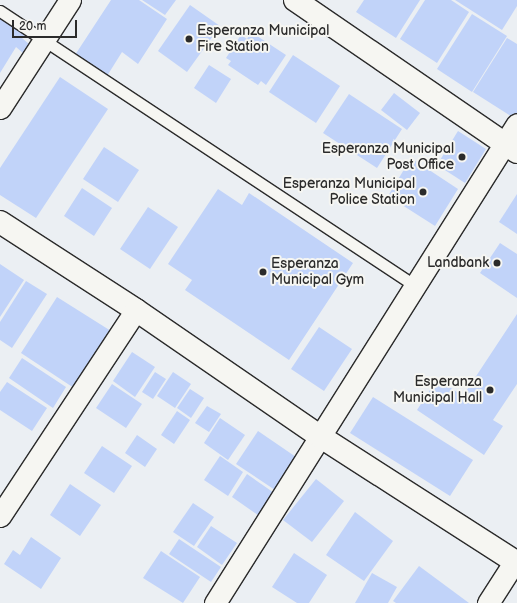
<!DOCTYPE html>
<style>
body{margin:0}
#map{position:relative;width:517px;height:603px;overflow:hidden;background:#ebeff3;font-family:"Balsamiq Sans",sans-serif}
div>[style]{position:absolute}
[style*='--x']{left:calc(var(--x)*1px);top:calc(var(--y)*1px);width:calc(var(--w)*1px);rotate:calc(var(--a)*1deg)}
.building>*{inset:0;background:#c1d3f9}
.roads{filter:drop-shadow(1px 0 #2b2b2b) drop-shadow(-1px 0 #2b2b2b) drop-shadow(0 1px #2b2b2b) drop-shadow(0 -1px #2b2b2b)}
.service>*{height:11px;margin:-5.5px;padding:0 5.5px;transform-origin:5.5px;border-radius:5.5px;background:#f6f6f2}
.minor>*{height:21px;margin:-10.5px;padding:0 10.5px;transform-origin:10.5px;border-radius:10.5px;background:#f6f6f2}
.tertiary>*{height:22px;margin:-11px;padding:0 11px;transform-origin:11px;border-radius:11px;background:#f6f6f2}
.secondary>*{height:22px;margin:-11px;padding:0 11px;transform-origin:11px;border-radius:11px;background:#f6f6f2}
.dots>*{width:11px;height:11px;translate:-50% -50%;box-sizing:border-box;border:2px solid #f6f6f2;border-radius:50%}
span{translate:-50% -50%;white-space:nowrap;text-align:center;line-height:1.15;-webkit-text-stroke:4px #f6f6f2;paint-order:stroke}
.poi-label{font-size:14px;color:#2b2b2b}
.left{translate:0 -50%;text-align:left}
.right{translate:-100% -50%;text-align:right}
.scale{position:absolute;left:12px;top:20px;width:65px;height:18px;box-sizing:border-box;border:2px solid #2b2b2b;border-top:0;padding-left:5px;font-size:12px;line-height:14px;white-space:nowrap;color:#2b2b2b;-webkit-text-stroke:3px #f6f6f2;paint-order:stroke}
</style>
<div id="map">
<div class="building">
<i style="clip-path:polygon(111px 0,139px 0,167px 19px,138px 64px,122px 52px,107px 76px,75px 55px)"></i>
<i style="clip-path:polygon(142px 0,176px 0,165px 15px)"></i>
<i style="clip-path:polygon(364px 0,420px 0,396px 38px,356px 12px)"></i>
<i style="clip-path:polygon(425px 0,451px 0,469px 12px,437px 63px,400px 39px)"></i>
<i style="clip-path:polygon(455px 0,517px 0,517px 6px,502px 30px)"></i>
<i style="clip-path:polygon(190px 5px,220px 26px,187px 72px,158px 51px)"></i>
<i style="clip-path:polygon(472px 14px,507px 36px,472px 92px,437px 69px)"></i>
<i style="clip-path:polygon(0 17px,26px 33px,22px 38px,29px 44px,23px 53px,16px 47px,0 73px)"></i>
<i style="clip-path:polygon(251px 32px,286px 55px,266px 85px,261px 81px,258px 85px,228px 65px,231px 61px,226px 58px,241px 35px,247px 39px)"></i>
<i style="clip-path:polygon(507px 38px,517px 44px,517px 120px,473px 92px)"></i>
<i style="clip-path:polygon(293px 55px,340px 86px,316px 123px,269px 92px)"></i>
<i style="clip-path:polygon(209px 65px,231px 79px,216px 103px,194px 88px)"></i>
<i style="clip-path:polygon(60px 77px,108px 109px,36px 218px,0 195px,0 168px)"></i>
<i style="clip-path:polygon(394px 93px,420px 113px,407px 130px,381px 110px)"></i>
<i style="clip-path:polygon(349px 94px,402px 129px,377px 168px,323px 133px)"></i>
<i style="clip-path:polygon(458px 131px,486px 149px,465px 183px,437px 165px)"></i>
<i style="clip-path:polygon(104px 147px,139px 170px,118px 202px,83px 179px)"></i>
<i style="clip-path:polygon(411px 158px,458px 189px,435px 226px,388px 196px)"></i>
<i style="clip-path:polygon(82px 188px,112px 208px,94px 236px,64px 216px)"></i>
<i style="clip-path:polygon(218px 189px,242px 205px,249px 193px,353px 263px,289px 360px,185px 290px,192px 280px,168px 264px)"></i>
<i style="clip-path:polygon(517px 194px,517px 234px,499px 222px)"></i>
<i style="clip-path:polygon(148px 207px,178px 227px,150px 269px,120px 249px)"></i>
<i style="clip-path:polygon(500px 243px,517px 254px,517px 298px,480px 273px)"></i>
<i style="clip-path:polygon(0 264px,24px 280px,0 317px)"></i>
<i style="clip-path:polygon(26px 281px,47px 294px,12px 348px,0 340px,0 322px)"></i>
<i style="clip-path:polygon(57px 297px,111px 331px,74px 388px,21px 353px)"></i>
<i style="clip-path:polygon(517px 314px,517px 384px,493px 420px,503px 426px,484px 455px,417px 410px,437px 379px,463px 396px)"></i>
<i style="clip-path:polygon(319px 327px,352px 349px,324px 391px,291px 369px)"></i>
<i style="clip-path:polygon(132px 352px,155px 367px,135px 397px,113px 381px)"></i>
<i style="clip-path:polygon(22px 358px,66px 387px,53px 408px,9px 378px)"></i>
<i style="clip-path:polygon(155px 372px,166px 379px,153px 399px,142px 392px)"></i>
<i style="clip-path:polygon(173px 372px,191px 384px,175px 408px,157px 396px)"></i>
<i style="clip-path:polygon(7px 382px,47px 408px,32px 431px,0 410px,0 392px)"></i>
<i style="clip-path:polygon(112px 384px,142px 404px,126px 428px,96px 408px)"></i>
<i style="clip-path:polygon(190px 389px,204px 398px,191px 418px,177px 408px)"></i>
<i style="clip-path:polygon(373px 397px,473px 460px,450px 496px,350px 433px)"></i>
<i style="clip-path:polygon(207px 406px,221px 414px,209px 432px,195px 423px)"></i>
<i style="clip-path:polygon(177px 411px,190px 420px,174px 444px,161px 435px)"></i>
<i style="clip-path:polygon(220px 418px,245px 435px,228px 460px,204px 443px)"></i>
<i style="clip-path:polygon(258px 431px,296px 457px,275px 490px,236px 464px)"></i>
<i style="clip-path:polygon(137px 435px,157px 449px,145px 467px,125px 453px)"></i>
<i style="clip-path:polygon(102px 446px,132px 466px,114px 493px,84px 473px)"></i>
<i style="clip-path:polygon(220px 456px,243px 472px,228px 496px,204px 480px)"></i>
<i style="clip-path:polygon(247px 474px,280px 497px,265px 520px,232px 497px)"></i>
<i style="clip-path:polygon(316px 479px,344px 501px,312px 542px,283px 520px)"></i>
<i style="clip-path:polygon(70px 484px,101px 505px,80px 536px,50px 515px)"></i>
<i style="clip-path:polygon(193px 503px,214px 517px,194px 546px,173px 532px)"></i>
<i style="clip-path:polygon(355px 512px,393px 541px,364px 581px,326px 555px)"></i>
<i style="clip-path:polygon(211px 526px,237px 543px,222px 565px,197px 547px)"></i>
<i style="clip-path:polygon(31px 537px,61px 558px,41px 589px,4px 564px,13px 550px,20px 555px)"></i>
<i style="clip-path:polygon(179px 539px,221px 567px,211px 582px,169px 554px)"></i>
<i style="clip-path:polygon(161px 551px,200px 577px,183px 603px,143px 578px)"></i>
<i style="clip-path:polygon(294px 553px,327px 575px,309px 603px,297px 603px,272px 587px)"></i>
<i style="clip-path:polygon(419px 566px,469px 603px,396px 603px,393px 601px)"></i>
<i style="clip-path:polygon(372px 573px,397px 587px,388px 603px,355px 603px)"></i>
</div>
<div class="roads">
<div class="service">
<i style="--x:0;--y:11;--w:496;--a:33.5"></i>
</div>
<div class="minor">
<i style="--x:0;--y:108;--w:129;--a:-57.1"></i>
<i style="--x:0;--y:516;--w:247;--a:-56.6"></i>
<i style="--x:215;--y:603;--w:566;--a:-57.77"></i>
<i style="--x:488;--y:603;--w:50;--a:-57.3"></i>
</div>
<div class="tertiary">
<i style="--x:0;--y:222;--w:162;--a:32.9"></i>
<i style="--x:136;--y:310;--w:224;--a:34.5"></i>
<i style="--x:321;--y:437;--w:233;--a:32.7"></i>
</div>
<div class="secondary">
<i style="--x:295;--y:0;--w:269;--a:34.4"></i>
</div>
</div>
<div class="dots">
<i style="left:189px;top:39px;background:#2b2b2b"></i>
<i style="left:462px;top:157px;background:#2b2b2b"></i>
<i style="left:423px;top:192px;background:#2b2b2b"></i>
<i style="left:497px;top:263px;background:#2b2b2b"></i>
<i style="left:263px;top:272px;background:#2b2b2b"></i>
<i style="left:490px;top:390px;background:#2b2b2b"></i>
</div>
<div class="poi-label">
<span class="left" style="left:197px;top:39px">Esperanza Municipal<br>Fire Station</span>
<span class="right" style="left:454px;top:157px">Esperanza Municipal<br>Post Office</span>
<span class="right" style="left:415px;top:192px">Esperanza Municipal<br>Police Station</span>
<span class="right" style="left:489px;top:263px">Landbank</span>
<span class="left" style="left:271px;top:272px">Esperanza<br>Municipal Gym</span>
<span class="right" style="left:482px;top:390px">Esperanza<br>Municipal Hall</span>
</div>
<div class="scale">20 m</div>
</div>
